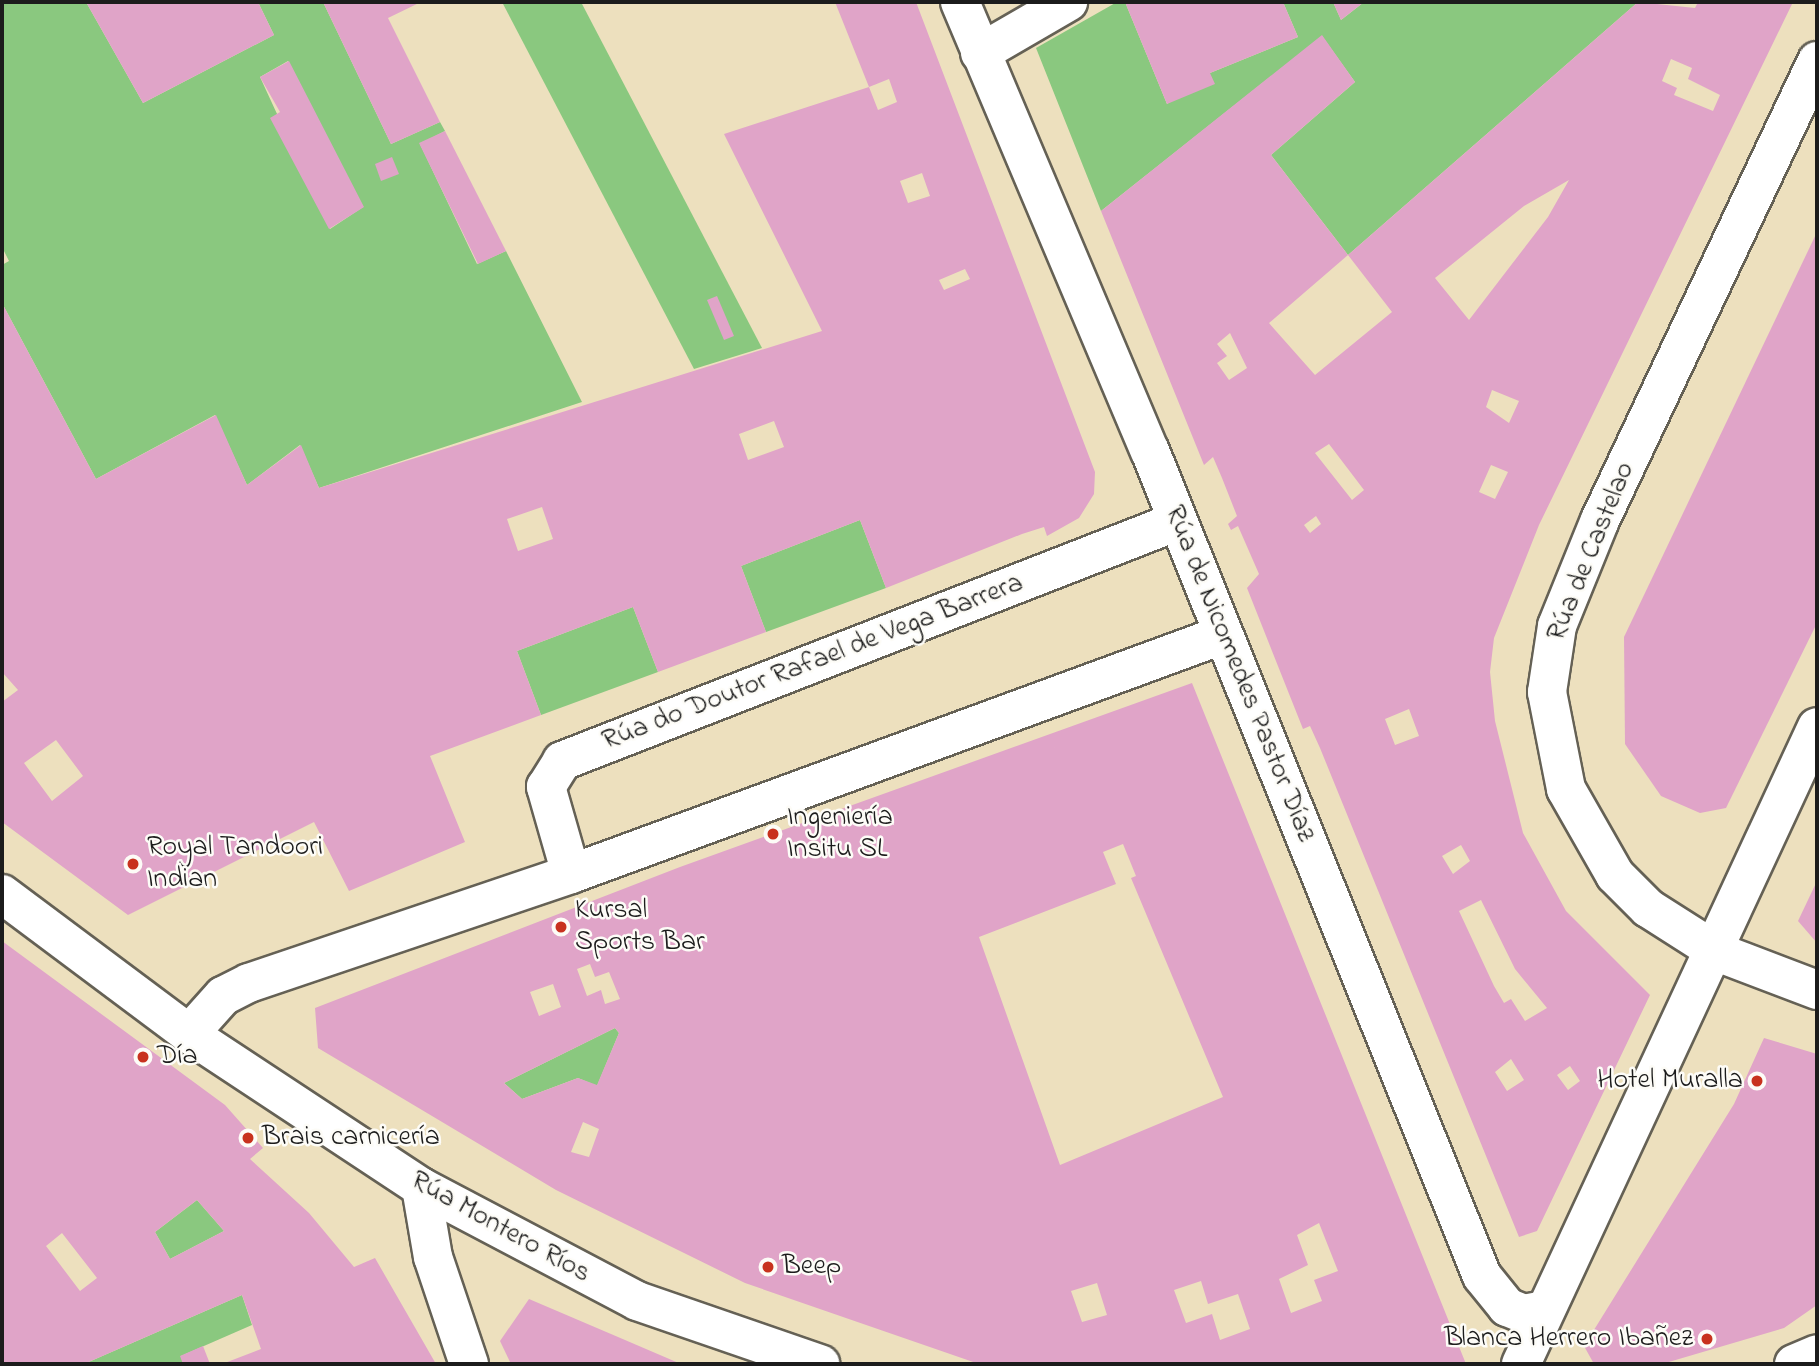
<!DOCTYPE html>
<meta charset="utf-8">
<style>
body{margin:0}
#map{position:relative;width:1819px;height:1366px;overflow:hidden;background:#ede0be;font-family:"Indie Flower",sans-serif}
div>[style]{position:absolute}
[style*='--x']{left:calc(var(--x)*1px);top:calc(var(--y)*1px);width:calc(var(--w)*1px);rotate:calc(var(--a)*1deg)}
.green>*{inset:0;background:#8ac87f}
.building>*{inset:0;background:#e0a4c8}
.roads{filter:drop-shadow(2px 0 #656155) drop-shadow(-2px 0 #656155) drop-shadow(0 2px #656155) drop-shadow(0 -2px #656155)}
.minor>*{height:38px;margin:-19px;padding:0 19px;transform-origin:19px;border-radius:19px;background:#fff}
.dots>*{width:19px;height:19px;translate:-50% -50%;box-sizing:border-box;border:4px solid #fdfcf7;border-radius:50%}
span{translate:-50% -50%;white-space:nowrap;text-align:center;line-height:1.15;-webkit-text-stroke:5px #fdfcf7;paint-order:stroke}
.street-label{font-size:28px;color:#1c1c1c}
.poi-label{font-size:28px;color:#1c1c1c}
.left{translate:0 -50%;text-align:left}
.right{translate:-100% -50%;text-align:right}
.frame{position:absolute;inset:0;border:4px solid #1c1c1c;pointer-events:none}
</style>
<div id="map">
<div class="green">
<i style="clip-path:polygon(evenodd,2px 2px,86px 2px,143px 103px,274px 35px,258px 2px,323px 2px,391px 144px,440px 122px,445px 131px,420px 144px,477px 264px,506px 251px,582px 402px,319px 488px,300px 445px,247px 485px,215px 415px,96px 479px,2px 303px,2px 265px,9px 261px,2px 247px,2px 2px,288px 61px,363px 207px,330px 229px,260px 77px,288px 61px)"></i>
<i style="clip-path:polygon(502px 2px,581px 2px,762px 348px,694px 369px)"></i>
<i style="clip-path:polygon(1117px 2px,1125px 2px,1167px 104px,1210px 73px,1298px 37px,1283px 2px,1333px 2px,1341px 20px,1364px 2px,1638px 2px,1348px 255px,1271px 155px,1355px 82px,1322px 36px,1101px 211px,1036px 48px)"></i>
<i style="clip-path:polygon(860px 520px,886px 588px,766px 632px,741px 566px)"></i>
<i style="clip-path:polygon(633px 607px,658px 672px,541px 715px,517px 651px)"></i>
<i style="clip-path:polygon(615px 1028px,619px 1033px,597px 1086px,578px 1078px,522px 1099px,504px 1083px)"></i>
<i style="clip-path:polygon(197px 1200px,224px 1231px,170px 1259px,155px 1232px)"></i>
<i style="clip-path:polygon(242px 1295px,252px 1325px,181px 1356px,183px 1364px,84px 1364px)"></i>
</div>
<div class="building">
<i style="clip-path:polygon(86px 2px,258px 2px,274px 35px,143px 103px)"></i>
<i style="clip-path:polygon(323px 2px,421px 2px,388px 18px,440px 122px,391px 144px)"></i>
<i style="clip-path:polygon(evenodd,835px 2px,916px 2px,1095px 472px,1094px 494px,1079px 518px,1047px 536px,1044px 527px,1022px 534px,886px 588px,860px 520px,741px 566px,766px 632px,658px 672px,633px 607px,517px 651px,541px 715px,430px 756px,465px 842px,349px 891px,314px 822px,128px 915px,2px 822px,2px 702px,18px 690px,2px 672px,2px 303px,96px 479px,216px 415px,247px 485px,301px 445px,319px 488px,822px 331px,724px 134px,869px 87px,835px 2px,889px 79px,897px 102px,878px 110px,869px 87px,889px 79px,835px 2px,922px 173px,930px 196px,908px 203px,900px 181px,922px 173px,835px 2px,965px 269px,970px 279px,944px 290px,939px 280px,965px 269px,835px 2px,774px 421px,784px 447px,748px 460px,739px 434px,774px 421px,835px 2px,542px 507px,553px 539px,518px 551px,507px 519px,542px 507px,835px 2px,56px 740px,83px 776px,52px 801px,24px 763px,56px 740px)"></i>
<i style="clip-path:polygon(1125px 2px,1283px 2px,1298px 37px,1210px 73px,1215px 84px,1167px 104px)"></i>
<i style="clip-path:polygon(1333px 2px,1364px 2px,1341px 20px)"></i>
<i style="clip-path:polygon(evenodd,1638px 2px,1695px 8px,1698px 2px,1793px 2px,1539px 525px,1494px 638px,1490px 672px,1495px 721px,1523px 833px,1566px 911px,1650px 995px,1537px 1231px,1519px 1237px,1320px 748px,1310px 726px,1303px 729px,1247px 588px,1259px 574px,1238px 526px,1231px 530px,1228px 524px,1237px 516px,1222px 478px,1213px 457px,1204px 465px,1101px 211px,1322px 35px,1355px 82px,1271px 155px,1348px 255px,1269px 323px,1315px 375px,1392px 312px,1348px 255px,1638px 2px,1671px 59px,1692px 68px,1688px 79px,1720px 95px,1713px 111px,1674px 95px,1677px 88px,1662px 81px,1671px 59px,1638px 2px,1569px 180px,1548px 217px,1469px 320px,1435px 278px,1524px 206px,1569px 180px,1638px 2px,1230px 333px,1247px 368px,1229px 380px,1217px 363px,1227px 356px,1217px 344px,1230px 333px,1638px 2px,1492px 390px,1519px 401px,1509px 423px,1486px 407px,1492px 390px,1638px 2px,1329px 444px,1364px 490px,1352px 500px,1315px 453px,1329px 444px,1638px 2px,1491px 465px,1508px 472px,1495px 499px,1479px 492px,1491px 465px,1638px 2px,1316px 516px,1321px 524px,1310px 533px,1304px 525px,1316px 516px,1638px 2px,1409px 709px,1419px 736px,1395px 745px,1385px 719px,1409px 709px,1638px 2px,1461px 845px,1470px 861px,1453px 874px,1442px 856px,1461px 845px,1638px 2px,1481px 900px,1515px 969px,1547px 1008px,1525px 1021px,1511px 999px,1504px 1003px,1494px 986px,1459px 911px,1481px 900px,1638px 2px,1511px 1059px,1524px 1080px,1507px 1091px,1495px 1072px,1511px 1059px,1638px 2px,1570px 1066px,1580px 1081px,1568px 1090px,1557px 1075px,1570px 1066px)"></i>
<i style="clip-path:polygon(289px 61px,364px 207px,329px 229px,270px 118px,280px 112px,260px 77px)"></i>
<i style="clip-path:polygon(445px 131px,506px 251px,478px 264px,419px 143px)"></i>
<i style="clip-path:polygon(392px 157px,399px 174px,381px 181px,375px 164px)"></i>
<i style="clip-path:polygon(1817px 232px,1817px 623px,1726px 808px,1700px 813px,1661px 796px,1625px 744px,1624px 637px)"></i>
<i style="clip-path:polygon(717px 296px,734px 336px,724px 340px,707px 300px)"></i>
<i style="clip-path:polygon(evenodd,1192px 683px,1466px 1364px,979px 1364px,745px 1283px,556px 1190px,318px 1048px,315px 1008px,680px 867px,1192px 683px,1123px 844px,1136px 876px,1131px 878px,1223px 1097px,1060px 1165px,979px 937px,1116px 884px,1103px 852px,1123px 844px,1192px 683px,590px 964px,595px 977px,609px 972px,620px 999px,605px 1004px,601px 990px,587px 996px,577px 969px,590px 964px,1192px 683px,553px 984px,561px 1007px,539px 1016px,530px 992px,553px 984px,1192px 683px,615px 1028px,619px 1033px,597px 1085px,578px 1078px,522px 1099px,504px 1083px,615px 1028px,1192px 683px,583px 1122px,599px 1129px,589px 1157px,571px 1152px,583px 1122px,1192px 683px,1319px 1223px,1338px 1271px,1314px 1280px,1322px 1301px,1291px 1313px,1279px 1279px,1308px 1265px,1297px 1235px,1319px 1223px,1192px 683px,1201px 1281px,1208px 1304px,1238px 1294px,1250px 1329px,1220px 1340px,1212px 1314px,1186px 1323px,1174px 1290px,1201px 1281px,1192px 683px,1097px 1283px,1107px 1315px,1082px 1322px,1071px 1291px,1097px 1283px)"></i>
<i style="clip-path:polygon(1817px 881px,1817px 943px,1798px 921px)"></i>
<i style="clip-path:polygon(evenodd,2px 941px,225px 1105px,263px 1148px,250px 1159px,309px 1213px,354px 1267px,375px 1258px,436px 1364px,222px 1364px,261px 1349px,242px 1295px,84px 1364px,2px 1364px,2px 941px,197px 1200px,224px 1231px,170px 1259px,155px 1232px,197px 1200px,2px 941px,62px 1233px,97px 1278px,80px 1291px,46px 1246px,62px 1233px)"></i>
<i style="clip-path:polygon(1764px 1038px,1817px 1054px,1817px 1305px,1784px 1328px,1662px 1364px,1594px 1364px,1584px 1346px,1734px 1104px)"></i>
<i style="clip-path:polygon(529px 1299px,618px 1337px,681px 1364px,511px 1364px,500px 1341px)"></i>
<i style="clip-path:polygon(203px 1346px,210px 1364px,183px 1364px,180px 1356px)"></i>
</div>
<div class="roads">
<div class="minor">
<i style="--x:960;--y:2;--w:488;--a:67.1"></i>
<i style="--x:1150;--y:451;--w:889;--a:68.08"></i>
<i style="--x:1482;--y:1276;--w:40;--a:51"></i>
<i style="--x:1507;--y:1307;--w:18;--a:22"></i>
<i style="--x:1524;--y:1314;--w:20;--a:-11"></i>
<i style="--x:980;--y:53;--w:102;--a:-30.1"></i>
<i style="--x:1817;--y:61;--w:508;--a:115.3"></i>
<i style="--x:1600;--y:520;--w:114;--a:112.1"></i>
<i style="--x:1557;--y:626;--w:67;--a:98.6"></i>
<i style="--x:1547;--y:692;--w:99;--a:78.9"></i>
<i style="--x:1566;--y:789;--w:99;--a:60.3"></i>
<i style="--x:1615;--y:875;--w:47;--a:45"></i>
<i style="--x:1648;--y:908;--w:82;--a:32.5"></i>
<i style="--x:1717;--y:952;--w:107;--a:20.8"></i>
<i style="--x:571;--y:874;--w:91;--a:-106"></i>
<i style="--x:546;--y:787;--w:31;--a:-58"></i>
<i style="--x:562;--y:761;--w:661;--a:-21.29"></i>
<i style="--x:2;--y:894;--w:234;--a:36.8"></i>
<i style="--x:189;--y:1034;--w:278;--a:33.4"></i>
<i style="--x:421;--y:1187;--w:244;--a:27.8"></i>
<i style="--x:637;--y:1301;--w:194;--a:19"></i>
<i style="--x:189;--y:1034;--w:51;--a:-48.2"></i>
<i style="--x:223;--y:996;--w:29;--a:-27"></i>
<i style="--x:249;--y:983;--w:340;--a:-18.7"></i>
<i style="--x:571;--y:874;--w:693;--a:-20.16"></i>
<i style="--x:421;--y:1187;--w:71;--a:80.3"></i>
<i style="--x:433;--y:1257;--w:113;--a:71.4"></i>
<i style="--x:1521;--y:1364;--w:702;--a:-65.08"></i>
<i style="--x:1794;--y:1364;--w:25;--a:-23"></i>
</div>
</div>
<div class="dots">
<i style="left:773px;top:834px;background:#c8321e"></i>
<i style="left:133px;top:864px;background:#c8321e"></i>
<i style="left:561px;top:927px;background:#c8321e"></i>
<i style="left:143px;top:1057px;background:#c8321e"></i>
<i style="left:1757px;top:1081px;background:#c8321e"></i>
<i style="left:248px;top:1138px;background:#c8321e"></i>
<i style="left:768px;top:1267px;background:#c8321e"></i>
<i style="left:1707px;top:1339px;background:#c8321e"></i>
</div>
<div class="street-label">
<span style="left:1592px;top:552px;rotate:-68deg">Rúa de Castelao</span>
<span style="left:813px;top:663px;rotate:-21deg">Rúa do Doutor Rafael de Vega Barrera</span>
<span style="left:1239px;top:674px;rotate:68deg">Rúa de Nicomedes Pastor Díaz</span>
<span style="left:500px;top:1228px;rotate:29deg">Rúa Montero Ríos</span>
</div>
<div class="poi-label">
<span class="left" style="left:787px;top:834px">Ingeniería<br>Insitu SL</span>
<span class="left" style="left:147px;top:864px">Royal Tandoori<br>Indian</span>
<span class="left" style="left:575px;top:927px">Kursal<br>Sports Bar</span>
<span class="left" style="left:157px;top:1057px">Día</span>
<span class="right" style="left:1743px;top:1081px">Hotel Muralla</span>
<span class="left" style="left:262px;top:1138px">Brais carnicería</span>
<span class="left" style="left:782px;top:1267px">Beep</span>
<span class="right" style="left:1693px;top:1339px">Blanca Herrero Ibañez</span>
</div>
<div class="frame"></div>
</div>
